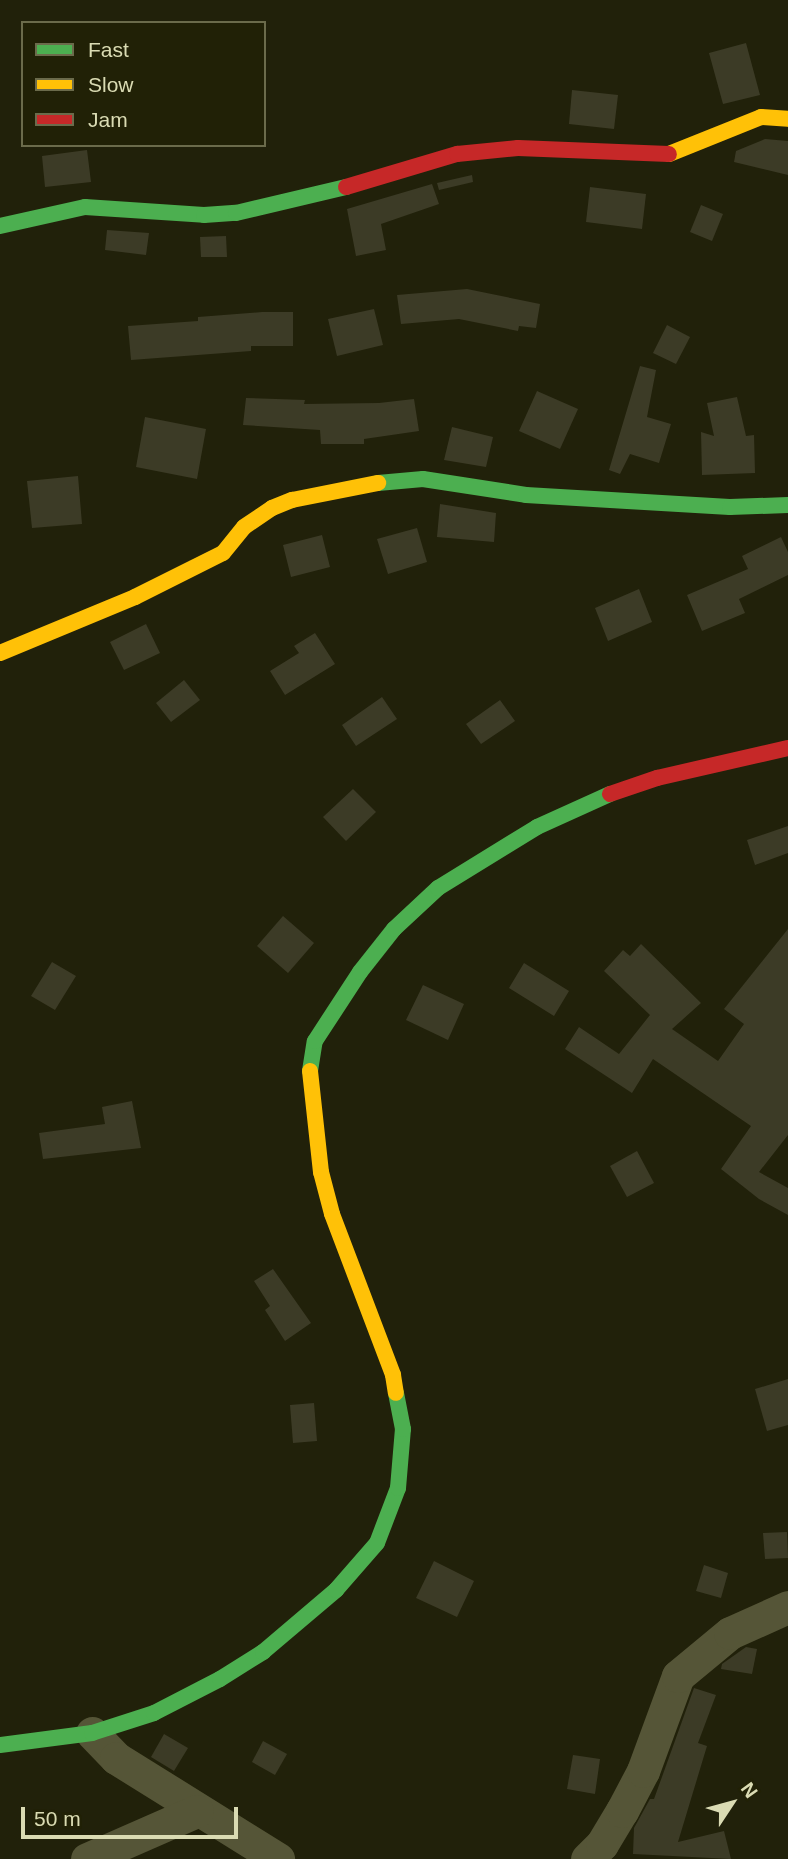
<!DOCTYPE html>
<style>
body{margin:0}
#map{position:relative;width:788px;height:1859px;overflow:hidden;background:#21210a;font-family:Arial,sans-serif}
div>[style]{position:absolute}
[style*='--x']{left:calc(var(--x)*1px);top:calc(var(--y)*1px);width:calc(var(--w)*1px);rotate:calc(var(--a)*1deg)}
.building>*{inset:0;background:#3c3b26}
.street>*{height:33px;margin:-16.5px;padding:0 16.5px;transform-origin:16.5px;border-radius:16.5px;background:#555537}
.fast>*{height:16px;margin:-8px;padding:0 8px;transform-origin:8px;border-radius:8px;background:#4caf50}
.slow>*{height:16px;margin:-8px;padding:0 8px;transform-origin:8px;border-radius:8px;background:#ffc107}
.jam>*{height:16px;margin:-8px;padding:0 8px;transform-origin:8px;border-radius:8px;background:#c62828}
span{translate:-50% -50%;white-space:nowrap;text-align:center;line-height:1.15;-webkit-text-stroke:5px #212106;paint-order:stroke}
.legend{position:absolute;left:21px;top:21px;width:245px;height:126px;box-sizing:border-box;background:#212106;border:2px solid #6b6b4b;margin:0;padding:9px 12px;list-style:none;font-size:21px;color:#dadbb3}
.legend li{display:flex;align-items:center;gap:14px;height:35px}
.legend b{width:35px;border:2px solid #6b6b4b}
.north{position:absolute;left:697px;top:1768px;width:70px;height:70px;-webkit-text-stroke:5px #212106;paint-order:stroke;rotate:54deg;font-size:19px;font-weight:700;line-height:28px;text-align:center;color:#dadbb3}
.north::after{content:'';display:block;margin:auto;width:24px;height:32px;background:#dadbb3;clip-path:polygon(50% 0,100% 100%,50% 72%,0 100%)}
.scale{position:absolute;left:21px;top:1807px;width:217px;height:32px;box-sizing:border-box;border:4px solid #dadbb3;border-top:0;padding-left:9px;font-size:21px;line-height:24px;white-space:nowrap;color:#dadbb3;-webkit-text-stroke:5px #212106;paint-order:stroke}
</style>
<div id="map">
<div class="building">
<i style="clip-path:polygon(746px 43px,760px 95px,723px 104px,709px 53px)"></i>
<i style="clip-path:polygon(572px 90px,618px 95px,614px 129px,569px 124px)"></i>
<i style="clip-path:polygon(765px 139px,788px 141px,788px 175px,734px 162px,736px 151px)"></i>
<i style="clip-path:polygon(87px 150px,91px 182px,45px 187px,42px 156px)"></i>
<i style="clip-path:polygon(472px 175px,473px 182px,439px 190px,437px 183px)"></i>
<i style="clip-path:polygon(432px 184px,439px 204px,381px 224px,386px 250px,356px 256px,347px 209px)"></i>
<i style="clip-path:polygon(590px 187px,646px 194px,642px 229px,586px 222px)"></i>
<i style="clip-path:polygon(701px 205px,723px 214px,712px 241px,690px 232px)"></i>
<i style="clip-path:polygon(107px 230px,149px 233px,146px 255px,105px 250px)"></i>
<i style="clip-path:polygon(226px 236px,227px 257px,201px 257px,200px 237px)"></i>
<i style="clip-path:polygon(467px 289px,540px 304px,536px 328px,519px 326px,518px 331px,459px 319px,401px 324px,397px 295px)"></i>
<i style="clip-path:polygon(374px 309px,383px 345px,337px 356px,328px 319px)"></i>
<i style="clip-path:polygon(262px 312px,293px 312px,293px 346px,251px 346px,251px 351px,131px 360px,128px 326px,198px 321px,198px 317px)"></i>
<i style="clip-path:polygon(667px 325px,690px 337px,676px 364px,653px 353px)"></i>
<i style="clip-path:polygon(640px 366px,656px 370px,647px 417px,671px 424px,659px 463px,630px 454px,620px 474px,609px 470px)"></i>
<i style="clip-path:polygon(537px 391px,578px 409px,560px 449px,519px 431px)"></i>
<i style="clip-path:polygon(737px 397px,746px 436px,754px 435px,755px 473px,702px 475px,701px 432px,714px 436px,707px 403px)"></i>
<i style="clip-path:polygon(246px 398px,305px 400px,304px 404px,379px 403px,414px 399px,419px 431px,364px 439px,364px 444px,321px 444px,320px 430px,243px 425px)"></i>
<i style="clip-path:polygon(145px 417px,206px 429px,197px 479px,136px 467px)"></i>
<i style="clip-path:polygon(452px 427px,493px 437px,486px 467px,444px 460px)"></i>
<i style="clip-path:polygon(78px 476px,82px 524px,32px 528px,27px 481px)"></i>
<i style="clip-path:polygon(440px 504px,496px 513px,494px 542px,437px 537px)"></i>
<i style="clip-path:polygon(417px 528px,427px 562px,388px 574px,377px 539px)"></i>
<i style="clip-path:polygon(322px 535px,330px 567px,291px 577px,283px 545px)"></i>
<i style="clip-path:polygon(781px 537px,788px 552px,788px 575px,739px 599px,745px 613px,702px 631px,687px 595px,748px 569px,742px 556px)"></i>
<i style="clip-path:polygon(639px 589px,652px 622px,608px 641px,595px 608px)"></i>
<i style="clip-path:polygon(146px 624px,160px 653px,124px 670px,110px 642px)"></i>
<i style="clip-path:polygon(315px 633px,335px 664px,285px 695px,270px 671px,299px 653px,294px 646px)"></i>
<i style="clip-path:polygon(184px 680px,200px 700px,171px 722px,156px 703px)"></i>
<i style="clip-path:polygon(382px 697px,397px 719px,356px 746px,342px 725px)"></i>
<i style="clip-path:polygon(500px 700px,515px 721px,481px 744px,466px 724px)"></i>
<i style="clip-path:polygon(353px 789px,376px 812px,346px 841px,323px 817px)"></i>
<i style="clip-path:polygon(788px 826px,788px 853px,755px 865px,747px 840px)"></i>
<i style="clip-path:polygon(283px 916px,314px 943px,288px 973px,257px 946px)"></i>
<i style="clip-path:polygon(788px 929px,788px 1135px,759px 1172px,788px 1188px,788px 1215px,759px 1199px,721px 1169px,751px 1126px,653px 1059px,632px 1093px,565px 1049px,579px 1027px,619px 1054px,650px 1015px,604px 971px,623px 950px,630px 956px,641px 944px,701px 1003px,672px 1029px,718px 1061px,744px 1024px,724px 1009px)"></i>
<i style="clip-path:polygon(52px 962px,76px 976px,55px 1010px,31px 996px)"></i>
<i style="clip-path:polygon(524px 963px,569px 991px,554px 1016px,509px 988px)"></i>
<i style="clip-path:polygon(423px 985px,464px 1004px,448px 1040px,406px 1020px)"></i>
<i style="clip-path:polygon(132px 1101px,141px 1148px,43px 1159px,39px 1133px,105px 1124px,102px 1107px)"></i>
<i style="clip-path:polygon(637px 1151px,654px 1183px,627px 1197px,610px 1166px)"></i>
<i style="clip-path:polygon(273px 1269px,311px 1323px,285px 1341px,265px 1310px,270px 1306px,254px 1281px)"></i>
<i style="clip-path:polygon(788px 1379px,788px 1425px,767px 1431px,755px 1389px)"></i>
<i style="clip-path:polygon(314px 1403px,317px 1441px,293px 1443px,290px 1405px)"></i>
<i style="clip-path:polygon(787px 1532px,788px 1558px,765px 1559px,763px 1533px)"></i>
<i style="clip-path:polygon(434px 1561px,474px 1581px,457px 1617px,416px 1598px)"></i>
<i style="clip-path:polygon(704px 1565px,728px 1573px,721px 1598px,696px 1591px)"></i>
<i style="clip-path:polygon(746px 1647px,757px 1649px,752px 1674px,721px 1669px,722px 1664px)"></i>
<i style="clip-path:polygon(694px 1688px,716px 1695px,698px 1743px,707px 1746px,678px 1842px,724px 1831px,731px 1859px,633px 1854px,634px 1828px,650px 1799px,654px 1799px)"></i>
<i style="clip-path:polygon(164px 1734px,188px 1748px,174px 1771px,151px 1757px)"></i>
<i style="clip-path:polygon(263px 1741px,287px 1754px,275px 1775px,252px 1762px)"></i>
<i style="clip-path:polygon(573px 1755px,600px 1759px,595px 1794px,567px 1789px)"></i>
</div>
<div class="street">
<i style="--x:92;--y:1733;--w:35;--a:46"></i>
<i style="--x:116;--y:1758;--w:191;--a:31.9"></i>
<i style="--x:87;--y:1859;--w:120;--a:-23.6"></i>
<i style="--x:587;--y:1859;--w:21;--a:-45"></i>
<i style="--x:602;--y:1844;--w:39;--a:-59"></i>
<i style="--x:622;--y:1811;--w:45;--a:-62.3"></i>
<i style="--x:643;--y:1771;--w:101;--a:-69.8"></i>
<i style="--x:678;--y:1676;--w:67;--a:-39.6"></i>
<i style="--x:730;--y:1633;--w:64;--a:-24.1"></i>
</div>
<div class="fast">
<i style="--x:0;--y:226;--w:87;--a:-12.6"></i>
<i style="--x:85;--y:207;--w:119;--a:3.8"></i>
<i style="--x:204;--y:215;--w:32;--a:-4"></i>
<i style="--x:236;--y:213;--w:113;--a:-13.3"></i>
<i style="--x:378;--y:483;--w:45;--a:-5.1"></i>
<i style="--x:423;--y:479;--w:104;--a:8.8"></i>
<i style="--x:526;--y:495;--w:204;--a:3.4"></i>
<i style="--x:730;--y:507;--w:58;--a:-2"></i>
<i style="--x:310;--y:1071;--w:30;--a:-81"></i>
<i style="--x:315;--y:1041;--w:82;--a:-56.9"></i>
<i style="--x:360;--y:972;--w:55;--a:-51.7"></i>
<i style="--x:394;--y:929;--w:60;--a:-43"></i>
<i style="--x:438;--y:888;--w:116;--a:-31.6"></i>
<i style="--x:537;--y:827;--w:80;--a:-24.3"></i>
<i style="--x:0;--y:1745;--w:93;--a:-7.4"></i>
<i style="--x:92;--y:1733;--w:65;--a:-17.9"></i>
<i style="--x:154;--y:1713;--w:74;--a:-27.3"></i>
<i style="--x:220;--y:1679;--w:51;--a:-32.1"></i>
<i style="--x:263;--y:1652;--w:96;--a:-40.3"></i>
<i style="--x:336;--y:1590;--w:62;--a:-48.9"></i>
<i style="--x:377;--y:1543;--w:59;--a:-69.1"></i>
<i style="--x:398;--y:1488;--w:59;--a:-85.2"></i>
<i style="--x:403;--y:1429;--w:37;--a:-101"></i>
</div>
<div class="slow">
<i style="--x:669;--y:154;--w:99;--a:-21.9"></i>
<i style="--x:761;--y:117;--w:27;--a:4"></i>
<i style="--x:0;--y:653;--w:146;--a:-22.5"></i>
<i style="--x:135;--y:597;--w:98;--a:-26.6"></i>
<i style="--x:223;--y:553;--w:33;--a:-51"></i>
<i style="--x:244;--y:527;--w:34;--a:-34"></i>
<i style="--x:272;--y:508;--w:22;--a:-22"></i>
<i style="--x:292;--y:500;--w:88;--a:-11.2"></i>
<i style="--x:310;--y:1071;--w:102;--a:83.8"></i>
<i style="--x:321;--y:1172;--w:43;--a:75.3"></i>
<i style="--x:332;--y:1214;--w:172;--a:69.2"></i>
<i style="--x:393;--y:1375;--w:18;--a:81"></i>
</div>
<div class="jam">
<i style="--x:346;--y:187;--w:116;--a:-16.6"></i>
<i style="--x:457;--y:154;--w:61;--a:-5.6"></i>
<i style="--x:518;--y:148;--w:151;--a:2.3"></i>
<i style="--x:610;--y:794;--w:50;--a:-18.8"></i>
<i style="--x:657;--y:778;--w:134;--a:-12.9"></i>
</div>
<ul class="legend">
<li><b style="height:9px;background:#4caf50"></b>Fast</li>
<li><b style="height:9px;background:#ffc107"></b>Slow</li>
<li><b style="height:9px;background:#c62828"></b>Jam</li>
</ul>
<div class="north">N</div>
<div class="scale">50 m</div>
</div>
